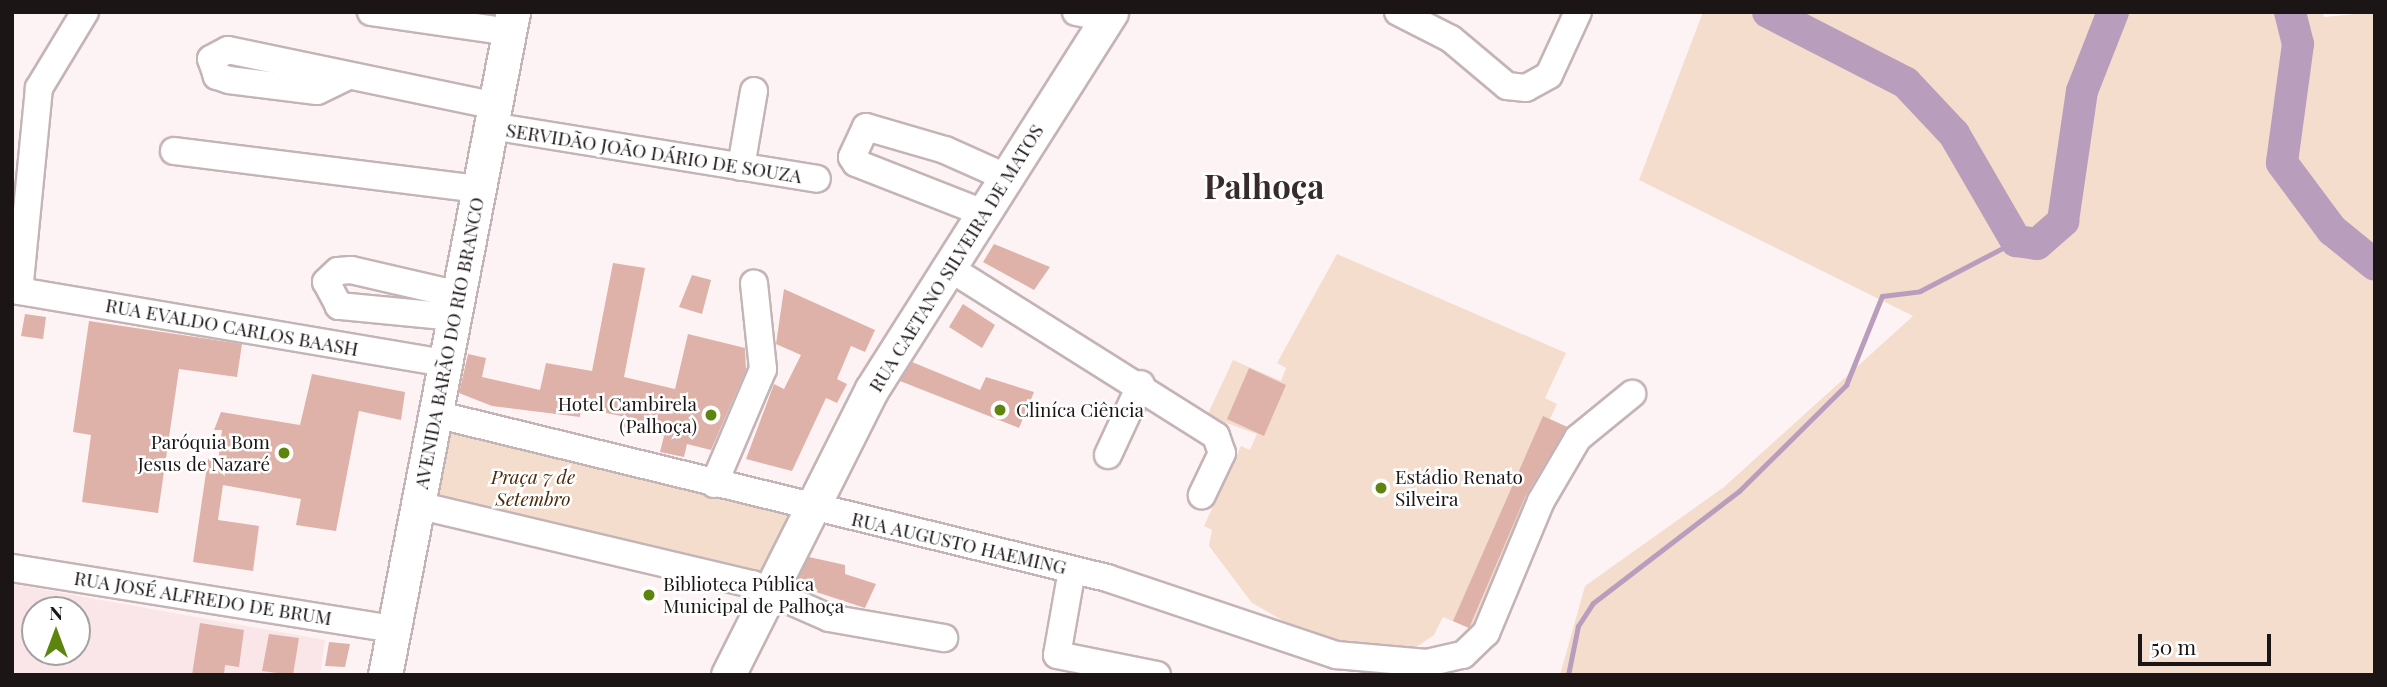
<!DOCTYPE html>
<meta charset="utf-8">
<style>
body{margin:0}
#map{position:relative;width:2387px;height:687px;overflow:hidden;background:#fef3f4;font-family:"Playfair Display",serif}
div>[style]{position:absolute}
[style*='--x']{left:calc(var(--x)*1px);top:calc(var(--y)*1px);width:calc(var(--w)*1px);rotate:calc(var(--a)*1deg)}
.built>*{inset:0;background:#fae5e8}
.green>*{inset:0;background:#f4ddcd}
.stream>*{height:5px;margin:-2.5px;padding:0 2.5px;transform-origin:2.5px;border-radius:2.5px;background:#b99dbc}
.river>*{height:32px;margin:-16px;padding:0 16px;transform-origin:16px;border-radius:16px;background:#b99dbc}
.building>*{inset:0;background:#deb2a8}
.roads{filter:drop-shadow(2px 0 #c5b4b6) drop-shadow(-2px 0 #c5b4b6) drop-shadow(0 2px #c5b4b6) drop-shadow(0 -2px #c5b4b6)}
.minor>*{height:26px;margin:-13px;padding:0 13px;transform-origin:13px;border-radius:13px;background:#fff}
.major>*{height:33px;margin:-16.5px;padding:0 16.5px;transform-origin:16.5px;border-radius:16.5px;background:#fff}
.dots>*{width:19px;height:19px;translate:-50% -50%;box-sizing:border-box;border:4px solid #fff;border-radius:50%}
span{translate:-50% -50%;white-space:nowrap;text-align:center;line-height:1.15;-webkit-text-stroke:5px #fff;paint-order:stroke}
.street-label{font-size:19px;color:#1b1516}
.poi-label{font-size:19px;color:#1b1516}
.right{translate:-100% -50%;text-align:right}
.left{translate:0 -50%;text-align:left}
.park-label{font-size:19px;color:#4c290a;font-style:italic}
.town-label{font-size:33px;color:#382b2d;font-weight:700}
.frame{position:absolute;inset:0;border:14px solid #1b1516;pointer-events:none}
.north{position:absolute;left:21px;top:596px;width:70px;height:70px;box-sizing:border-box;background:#fff;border:2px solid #a4a1a2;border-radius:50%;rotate:0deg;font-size:19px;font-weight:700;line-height:28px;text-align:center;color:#1b1516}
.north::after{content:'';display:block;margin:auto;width:24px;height:32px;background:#5d850e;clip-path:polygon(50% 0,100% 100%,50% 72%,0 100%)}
.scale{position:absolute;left:2138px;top:634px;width:133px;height:32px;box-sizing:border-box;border:4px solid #1b1516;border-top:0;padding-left:9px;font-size:21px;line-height:24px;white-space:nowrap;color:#1b1516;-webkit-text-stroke:5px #fff;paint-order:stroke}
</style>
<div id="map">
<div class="built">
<i style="clip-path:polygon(evenodd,12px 584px,325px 640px,320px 675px,12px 675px,12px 584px,35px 610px,77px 610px,77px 652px,35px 652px,35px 610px)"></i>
</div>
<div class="green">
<i style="clip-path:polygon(1703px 12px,2321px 12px,2325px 17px,2375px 12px,2375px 675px,1560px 675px,1585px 586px,1724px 487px,1913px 316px,1639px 180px)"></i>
<i style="clip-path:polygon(1337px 254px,1566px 353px,1545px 398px,1557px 404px,1550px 419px,1568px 427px,1478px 632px,1443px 617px,1434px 635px,1415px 648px,1381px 651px,1321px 642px,1252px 603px,1209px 546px,1212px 530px,1204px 526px,1241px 446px,1250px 450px,1257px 434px,1207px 416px,1233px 360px,1281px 381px,1286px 368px,1277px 363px)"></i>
<i style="clip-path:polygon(452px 429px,792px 509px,768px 577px,437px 504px)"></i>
</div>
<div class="stream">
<i style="--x:1568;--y:675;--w:50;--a:-78.5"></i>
<i style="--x:1578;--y:626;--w:27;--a:-57"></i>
<i style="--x:1593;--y:603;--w:184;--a:-37.5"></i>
<i style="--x:1739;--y:491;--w:151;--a:-44.7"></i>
<i style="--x:1846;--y:385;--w:96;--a:-68"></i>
<i style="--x:1882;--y:296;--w:38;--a:-7"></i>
<i style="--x:1920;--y:291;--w:108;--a:-27.5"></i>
</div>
<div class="river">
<i style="--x:1768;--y:12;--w:155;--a:27.2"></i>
<i style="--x:1906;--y:83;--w:70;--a:46.7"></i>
<i style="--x:1954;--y:134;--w:124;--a:59.9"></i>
<i style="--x:2016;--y:241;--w:21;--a:8"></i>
<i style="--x:2037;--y:244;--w:35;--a:-41"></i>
<i style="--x:2063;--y:221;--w:131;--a:-81.7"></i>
<i style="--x:2082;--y:91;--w:85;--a:-68.6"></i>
<i style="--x:2290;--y:12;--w:33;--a:76"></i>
<i style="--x:2298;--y:44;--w:120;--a:97.7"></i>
<i style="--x:2282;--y:163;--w:84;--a:53.3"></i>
<i style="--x:2332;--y:230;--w:55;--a:39.1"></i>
</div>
<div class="building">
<i style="clip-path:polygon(994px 244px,1050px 267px,1034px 290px,983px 262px)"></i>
<i style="clip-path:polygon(613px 263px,645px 268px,624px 377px,675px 389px,688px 334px,745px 348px,746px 370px,711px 450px,687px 444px,684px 457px,660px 452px,664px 436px,623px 427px,626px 417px,581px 408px,580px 417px,492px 406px,459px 393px,468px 354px,486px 358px,482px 377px,540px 390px,546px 363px,592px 371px)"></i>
<i style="clip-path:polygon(692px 275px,711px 280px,702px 314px,679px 307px)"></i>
<i style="clip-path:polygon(784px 289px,875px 330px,865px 352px,851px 346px,837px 379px,847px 384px,837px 403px,826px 398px,792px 471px,746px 459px,774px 384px,784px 389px,801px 355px,776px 344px)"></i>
<i style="clip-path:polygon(963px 304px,995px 325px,982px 348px,949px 327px)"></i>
<i style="clip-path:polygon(25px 314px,46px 317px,43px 339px,21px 336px)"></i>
<i style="clip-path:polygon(89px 321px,242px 344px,237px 377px,179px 369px,158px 513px,82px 502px,91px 435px,73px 432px)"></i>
<i style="clip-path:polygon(912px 362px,980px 390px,986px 377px,1034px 392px,1019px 428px,900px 381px)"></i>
<i style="clip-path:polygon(1249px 368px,1286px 385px,1264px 436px,1227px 419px)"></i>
<i style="clip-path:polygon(312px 374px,405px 392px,401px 420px,359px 411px,336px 531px,296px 525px,301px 499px,223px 485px,218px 520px,259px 526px,253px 571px,193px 562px,208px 459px,218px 461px,222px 430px,214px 430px,221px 412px,300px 425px)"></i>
<i style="clip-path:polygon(1543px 416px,1567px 427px,1526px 495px,1469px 628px,1453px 621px)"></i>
<i style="clip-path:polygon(809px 557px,845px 565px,845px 574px,876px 584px,865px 608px,795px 585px)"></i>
<i style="clip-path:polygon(200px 623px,244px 630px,239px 667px,225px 665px,224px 675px,192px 675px)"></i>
<i style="clip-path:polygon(269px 634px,299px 638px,293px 675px,262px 671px)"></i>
<i style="clip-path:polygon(329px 642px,350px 644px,345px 667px,325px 666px)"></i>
</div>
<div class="roads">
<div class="minor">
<i style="--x:85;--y:12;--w:89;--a:121.2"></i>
<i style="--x:39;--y:88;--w:204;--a:95.6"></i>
<i style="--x:19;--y:291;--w:433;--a:9.6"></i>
<i style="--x:371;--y:12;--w:139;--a:8.2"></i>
<i style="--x:1076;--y:12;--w:33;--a:11"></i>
<i style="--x:1398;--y:12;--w:59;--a:27"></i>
<i style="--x:1451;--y:39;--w:73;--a:40"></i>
<i style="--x:1507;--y:86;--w:19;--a:6"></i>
<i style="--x:1526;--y:88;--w:26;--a:-29"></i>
<i style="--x:1549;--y:75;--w:69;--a:-65.3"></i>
<i style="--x:346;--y:77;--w:32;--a:154"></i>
<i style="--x:317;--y:91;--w:89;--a:-172.9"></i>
<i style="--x:229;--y:80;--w:13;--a:-162"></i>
<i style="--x:217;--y:76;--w:18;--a:-109"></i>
<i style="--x:211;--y:59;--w:19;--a:-28"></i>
<i style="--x:228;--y:50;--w:273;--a:11.8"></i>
<i style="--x:491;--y:126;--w:330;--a:9.2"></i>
<i style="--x:174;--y:151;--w:307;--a:7.1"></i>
<i style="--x:741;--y:167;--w:77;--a:-80.3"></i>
<i style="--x:986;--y:214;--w:140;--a:-158.6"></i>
<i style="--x:856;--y:163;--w:7;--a:-124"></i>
<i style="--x:852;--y:157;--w:33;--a:-65"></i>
<i style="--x:866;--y:127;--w:82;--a:16.2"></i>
<i style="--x:945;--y:150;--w:69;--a:24"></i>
<i style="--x:951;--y:269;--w:313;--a:32.2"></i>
<i style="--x:1216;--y:436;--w:18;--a:71"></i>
<i style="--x:1222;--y:453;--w:47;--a:115.5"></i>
<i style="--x:454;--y:317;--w:116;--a:-174.5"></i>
<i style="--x:339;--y:306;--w:27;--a:-118"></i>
<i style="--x:326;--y:282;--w:16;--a:-43"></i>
<i style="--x:338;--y:271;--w:13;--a:-4"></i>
<i style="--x:351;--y:270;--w:111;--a:13"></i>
<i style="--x:435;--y:414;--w:692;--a:13.71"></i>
<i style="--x:1107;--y:578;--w:242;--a:18.6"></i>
<i style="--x:1336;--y:655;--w:91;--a:5"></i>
<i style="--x:1427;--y:663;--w:37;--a:-13"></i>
<i style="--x:1463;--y:655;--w:32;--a:-44"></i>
<i style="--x:1486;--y:633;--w:143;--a:-67.4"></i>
<i style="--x:1541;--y:501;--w:73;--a:-59.6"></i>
<i style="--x:1578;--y:438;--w:70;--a:-39.2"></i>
<i style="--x:1108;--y:455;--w:78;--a:-65.1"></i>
<i style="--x:714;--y:484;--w:125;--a:-66.9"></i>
<i style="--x:763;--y:369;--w:86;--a:-96"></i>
<i style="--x:417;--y:505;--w:344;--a:13.3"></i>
<i style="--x:752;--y:584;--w:84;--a:23.8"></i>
<i style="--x:829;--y:618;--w:117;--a:9.9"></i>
<i style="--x:12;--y:568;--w:387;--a:9.1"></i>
<i style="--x:1072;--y:570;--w:86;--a:100"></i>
<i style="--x:1057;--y:655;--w:102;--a:11.3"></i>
</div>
<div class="major">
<i style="--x:385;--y:675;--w:675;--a:-79.07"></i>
<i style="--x:728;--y:675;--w:320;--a:-63.3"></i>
<i style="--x:872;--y:389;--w:446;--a:-57.6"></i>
</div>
</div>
<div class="dots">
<i style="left:1000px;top:410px;background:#5d850e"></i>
<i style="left:711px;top:415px;background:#5d850e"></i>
<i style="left:284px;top:453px;background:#5d850e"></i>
<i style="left:1381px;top:488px;background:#5d850e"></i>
<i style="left:649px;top:595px;background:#5d850e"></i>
</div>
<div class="street-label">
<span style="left:654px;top:153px;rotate:9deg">SERVIDÃO JOÃO DÁRIO DE SOUZA</span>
<span style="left:956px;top:258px;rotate:-58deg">RUA CAETANO SILVEIRA DE MATOS</span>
<span style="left:232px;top:327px;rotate:10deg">RUA EVALDO CARLOS BAASH</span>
<span style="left:449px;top:343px;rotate:-79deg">AVENIDA BARÃO DO RIO BRANCO</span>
<span style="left:959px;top:543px;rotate:13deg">RUA AUGUSTO HAEMING</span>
<span style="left:203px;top:598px;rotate:9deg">RUA JOSÉ ALFREDO DE BRUM</span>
</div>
<div class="poi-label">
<span class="right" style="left:697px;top:415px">Hotel Cambirela<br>(Palhoça)</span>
<span class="left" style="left:1016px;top:410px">Cliníca Ciência</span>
<span class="right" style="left:270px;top:453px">Paróquia Bom<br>Jesus de Nazaré</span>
<span class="left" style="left:1395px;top:488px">Estádio Renato<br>Silveira</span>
<span class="left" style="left:663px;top:595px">Biblioteca Pública<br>Municipal de Palhoça</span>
</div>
<div class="park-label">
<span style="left:533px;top:488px">Praça 7 de<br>Setembro</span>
</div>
<div class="town-label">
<span style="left:1264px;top:186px">Palhoça</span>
</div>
<div class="frame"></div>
<div class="north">N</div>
<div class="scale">50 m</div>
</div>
